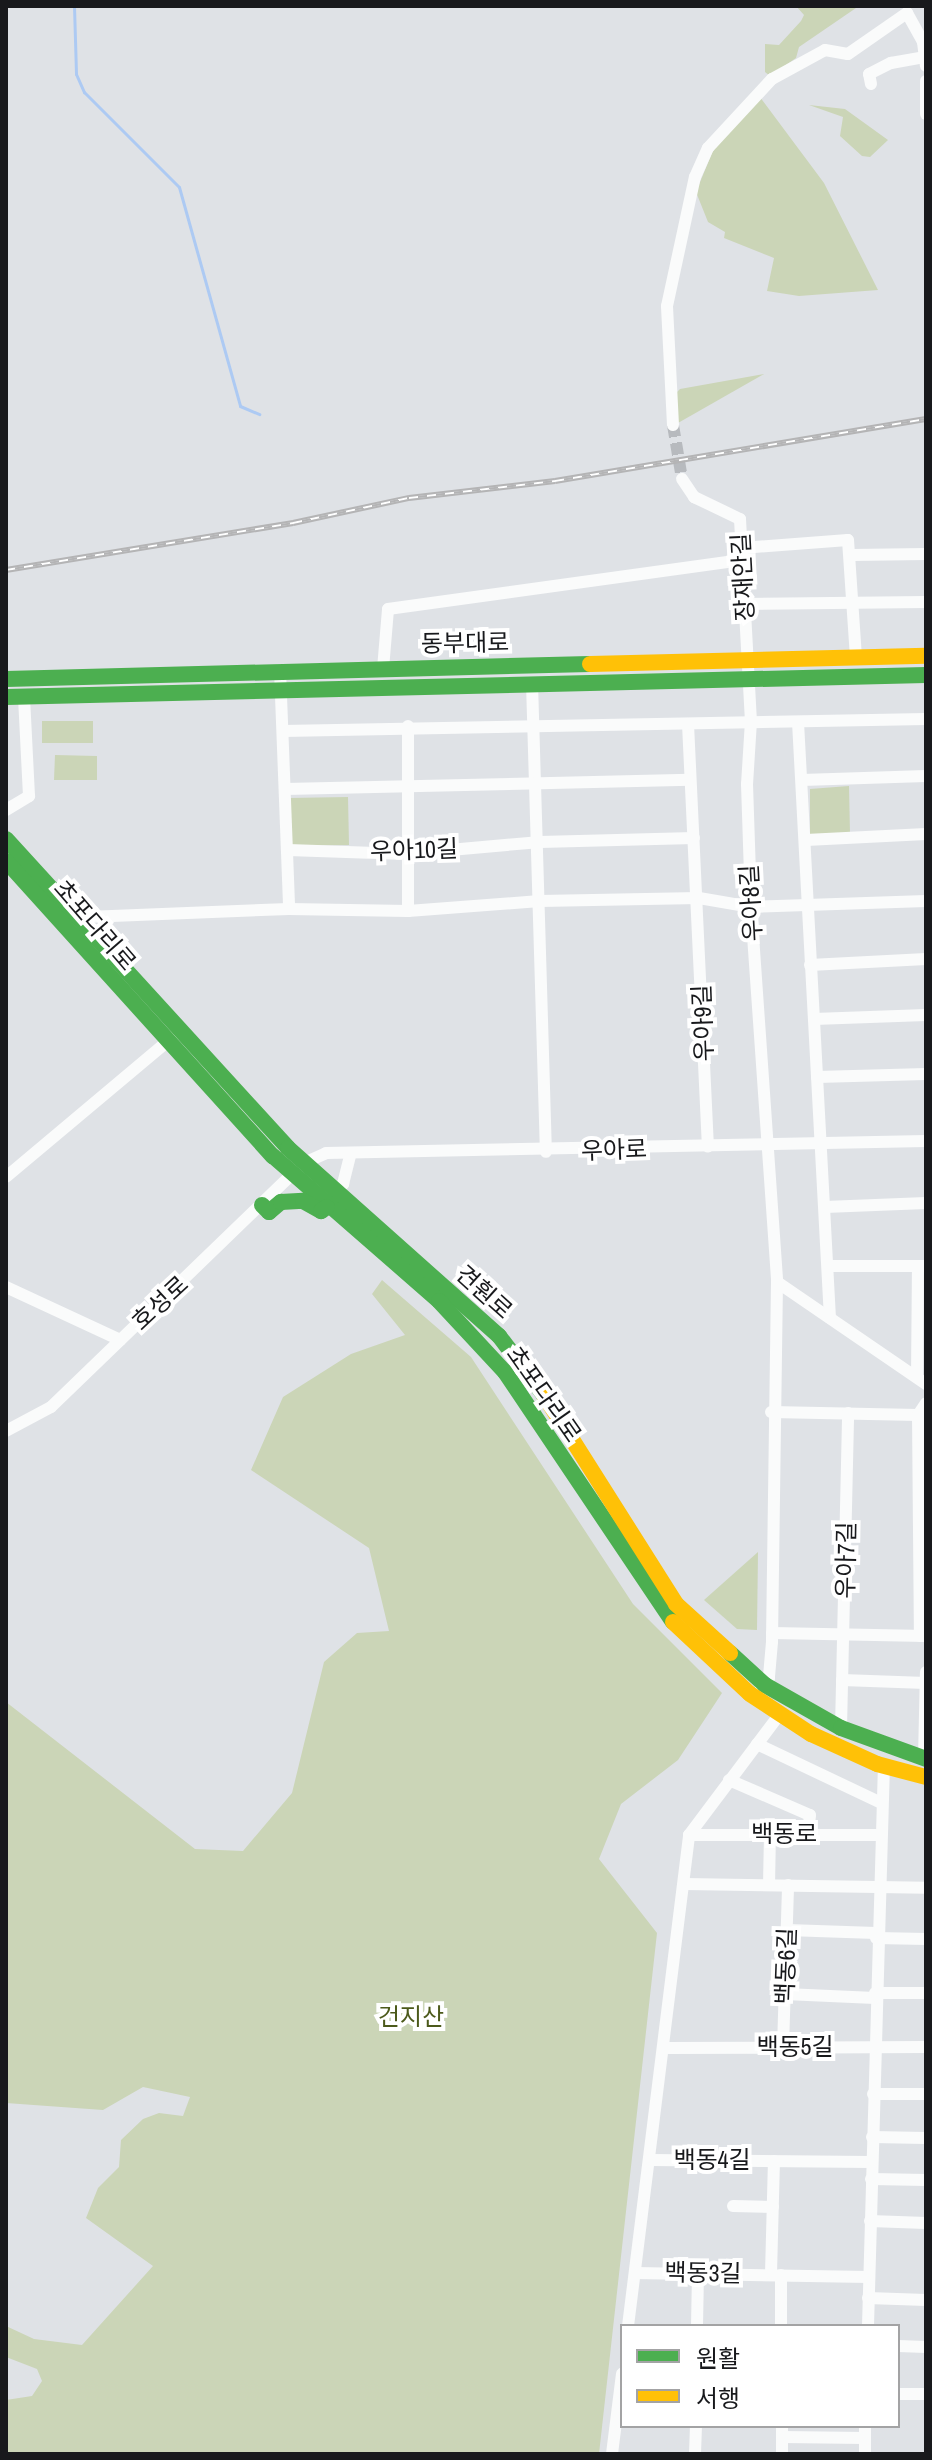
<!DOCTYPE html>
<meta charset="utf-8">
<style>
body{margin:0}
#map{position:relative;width:932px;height:2460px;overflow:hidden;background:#dfe2e6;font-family:"Archivo Narrow","Noto Sans KR",sans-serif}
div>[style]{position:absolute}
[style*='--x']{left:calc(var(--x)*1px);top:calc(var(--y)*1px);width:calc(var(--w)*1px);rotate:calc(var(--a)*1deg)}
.green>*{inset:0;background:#cbd5b7}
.stream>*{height:3px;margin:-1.5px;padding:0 1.5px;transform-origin:1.5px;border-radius:1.5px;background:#adcaf3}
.street-tunnel>*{height:12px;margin-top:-6px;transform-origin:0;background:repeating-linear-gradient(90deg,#b7babe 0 12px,transparent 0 18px)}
.street>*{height:12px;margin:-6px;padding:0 6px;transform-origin:6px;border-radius:6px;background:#fafbfb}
.fast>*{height:16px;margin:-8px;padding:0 8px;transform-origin:8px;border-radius:8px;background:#4caf50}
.slow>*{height:16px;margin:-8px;padding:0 8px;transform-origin:8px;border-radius:8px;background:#ffc107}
.rail>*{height:6px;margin-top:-3px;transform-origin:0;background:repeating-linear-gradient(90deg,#fff 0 9px,#b4b4b5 0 18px);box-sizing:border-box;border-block:2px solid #b4b4b5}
span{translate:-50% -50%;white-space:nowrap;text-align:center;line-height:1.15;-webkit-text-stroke:8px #fff;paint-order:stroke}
.street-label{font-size:24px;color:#18191c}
.park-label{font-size:24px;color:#4c5a1b}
.frame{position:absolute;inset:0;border:8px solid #18191c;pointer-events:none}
.legend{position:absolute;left:620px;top:2324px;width:280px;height:104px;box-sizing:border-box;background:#fff;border:2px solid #a3a3a4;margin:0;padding:10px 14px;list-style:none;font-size:24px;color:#18191c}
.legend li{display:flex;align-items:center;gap:16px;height:40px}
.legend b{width:40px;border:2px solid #a3a3a4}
</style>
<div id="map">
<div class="green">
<i style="clip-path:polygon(796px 6px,856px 8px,799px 47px,796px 58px,770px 76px,765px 72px,765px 44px,779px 45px,801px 21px,804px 15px)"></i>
<i style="clip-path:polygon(760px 97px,824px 183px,878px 290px,799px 296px,767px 291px,774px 258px,724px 238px,725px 232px,708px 222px,696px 192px,714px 148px)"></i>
<i style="clip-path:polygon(809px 105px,845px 109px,888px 140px,870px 157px,862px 156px,840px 136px,843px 117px)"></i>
<i style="clip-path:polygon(764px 374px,678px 423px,676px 393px,680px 389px)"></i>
<i style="clip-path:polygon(42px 721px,93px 721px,93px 743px,42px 743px)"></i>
<i style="clip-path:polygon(55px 755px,97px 756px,97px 780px,54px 780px)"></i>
<i style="clip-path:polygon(849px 786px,850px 834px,810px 836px,810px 789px)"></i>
<i style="clip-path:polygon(348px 797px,349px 845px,290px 846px,289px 798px)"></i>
<i style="clip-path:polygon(382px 1280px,471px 1357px,633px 1604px,722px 1693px,678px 1760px,621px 1804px,599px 1859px,657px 1933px,599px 2454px,6px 2454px,6px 2400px,32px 2396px,42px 2381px,37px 2369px,6px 2357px,6px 2326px,34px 2339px,82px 2345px,153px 2266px,86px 2218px,98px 2188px,119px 2167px,121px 2140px,143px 2119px,159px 2113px,183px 2116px,190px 2097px,143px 2087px,103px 2110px,6px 2103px,6px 1702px,195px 1849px,243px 1851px,292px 1793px,324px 1662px,357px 1633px,389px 1631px,369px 1548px,251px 1470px,283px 1397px,351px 1354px,405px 1335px,372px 1294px)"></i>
<i style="clip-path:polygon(758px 1552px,757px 1630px,737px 1629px,704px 1600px)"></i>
</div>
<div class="stream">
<i style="--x:74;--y:6;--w:68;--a:88.3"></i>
<i style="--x:76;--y:74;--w:20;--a:66"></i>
<i style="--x:84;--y:92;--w:134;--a:45"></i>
<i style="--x:179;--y:187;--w:227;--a:74.4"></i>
<i style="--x:240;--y:406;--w:21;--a:23"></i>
</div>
<div class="street-tunnel">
<i style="--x:673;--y:425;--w:55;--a:80.5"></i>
</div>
<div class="street">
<i style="--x:926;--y:81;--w:33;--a:90"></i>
<i style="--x:871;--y:84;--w:10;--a:-101"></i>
<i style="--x:869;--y:74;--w:25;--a:-27"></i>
<i style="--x:891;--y:63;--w:35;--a:-10"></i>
<i style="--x:673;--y:425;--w:119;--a:-92.9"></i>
<i style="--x:667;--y:306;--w:132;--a:-77.8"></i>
<i style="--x:695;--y:177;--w:32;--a:-66"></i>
<i style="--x:708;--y:148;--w:94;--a:-47.2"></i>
<i style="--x:772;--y:79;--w:60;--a:-28.7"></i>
<i style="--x:825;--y:50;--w:23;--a:10"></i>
<i style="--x:848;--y:54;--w:72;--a:-34.8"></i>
<i style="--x:907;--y:13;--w:33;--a:61"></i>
<i style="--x:923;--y:42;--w:24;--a:83"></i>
<i style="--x:682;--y:479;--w:22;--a:56"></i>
<i style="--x:694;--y:497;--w:51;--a:25.6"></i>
<i style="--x:740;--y:519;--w:202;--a:86.9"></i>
<i style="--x:751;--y:721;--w:63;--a:93.6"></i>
<i style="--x:747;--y:784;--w:123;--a:88.1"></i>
<i style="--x:751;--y:907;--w:376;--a:86"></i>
<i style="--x:777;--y:1282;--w:360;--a:90.8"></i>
<i style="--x:772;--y:1642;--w:36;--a:95"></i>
<i style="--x:769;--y:1678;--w:15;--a:127"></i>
<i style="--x:742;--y:548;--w:106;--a:-4.3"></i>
<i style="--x:848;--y:540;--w:118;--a:86.1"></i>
<i style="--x:852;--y:555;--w:74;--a:-0.8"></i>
<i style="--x:745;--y:604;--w:181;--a:-0.6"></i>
<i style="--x:383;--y:669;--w:60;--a:-85.2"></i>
<i style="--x:388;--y:609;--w:357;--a:-7.9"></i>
<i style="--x:280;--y:670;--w:239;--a:87.8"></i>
<i style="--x:532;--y:683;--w:469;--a:88.3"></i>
<i style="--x:798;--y:722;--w:597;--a:86.93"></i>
<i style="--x:688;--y:724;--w:423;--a:87.3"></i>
<i style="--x:408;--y:726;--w:185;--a:90"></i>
<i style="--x:283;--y:731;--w:643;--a:-1.07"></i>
<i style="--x:802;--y:780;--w:124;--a:-1.8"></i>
<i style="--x:285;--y:789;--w:405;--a:-1.3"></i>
<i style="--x:6;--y:810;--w:27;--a:-31"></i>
<i style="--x:29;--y:796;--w:100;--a:-92.9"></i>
<i style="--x:806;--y:840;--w:120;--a:-2.9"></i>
<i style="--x:288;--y:850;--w:117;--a:2"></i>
<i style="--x:405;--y:854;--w:136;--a:-5.1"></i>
<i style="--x:540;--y:842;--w:154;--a:-1.5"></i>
<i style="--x:80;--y:922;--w:9;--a:-36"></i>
<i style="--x:87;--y:917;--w:202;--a:-2.3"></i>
<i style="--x:289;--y:909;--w:119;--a:1"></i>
<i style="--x:408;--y:911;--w:132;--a:-4.3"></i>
<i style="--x:540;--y:901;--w:159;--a:-1.1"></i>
<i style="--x:699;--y:898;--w:53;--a:9.8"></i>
<i style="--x:751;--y:907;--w:175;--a:-2"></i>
<i style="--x:810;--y:965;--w:116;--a:-3"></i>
<i style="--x:814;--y:1019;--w:112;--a:-2"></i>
<i style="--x:817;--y:1077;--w:109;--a:-1.6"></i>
<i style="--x:6;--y:1177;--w:221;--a:-40"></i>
<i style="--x:335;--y:1191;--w:11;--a:-41"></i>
<i style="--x:343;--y:1184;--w:32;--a:-76"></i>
<i style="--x:825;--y:1207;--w:101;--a:-2.3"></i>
<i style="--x:828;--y:1266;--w:96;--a:0"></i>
<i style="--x:777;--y:1282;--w:181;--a:34.4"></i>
<i style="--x:6;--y:1287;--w:126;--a:24.9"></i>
<i style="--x:917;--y:1377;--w:111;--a:-89.5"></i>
<i style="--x:771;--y:1412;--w:147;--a:1.2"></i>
<i style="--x:918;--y:1415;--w:14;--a:-56"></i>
<i style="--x:918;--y:1415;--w:221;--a:89.5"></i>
<i style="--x:6;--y:1431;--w:51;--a:-28.1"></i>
<i style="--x:51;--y:1407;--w:351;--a:-44"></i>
<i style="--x:304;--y:1163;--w:24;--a:-24"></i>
<i style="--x:326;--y:1153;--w:600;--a:-1.15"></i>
<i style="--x:772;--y:1633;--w:154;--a:1.1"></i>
<i style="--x:842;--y:1680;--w:84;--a:2"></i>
<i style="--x:841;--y:1728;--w:315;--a:-88.7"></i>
<i style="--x:757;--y:1744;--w:135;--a:25.4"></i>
<i style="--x:924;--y:1758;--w:86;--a:-88.7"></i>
<i style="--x:729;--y:1780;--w:88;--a:23.4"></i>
<i style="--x:810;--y:1815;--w:18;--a:96"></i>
<i style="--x:689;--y:1835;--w:190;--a:0"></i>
<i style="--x:684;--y:1884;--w:242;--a:0.9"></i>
<i style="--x:769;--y:1885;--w:52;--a:-88.9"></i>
<i style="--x:787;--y:1930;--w:89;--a:1.9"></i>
<i style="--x:876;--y:1938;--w:50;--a:1.1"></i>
<i style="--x:875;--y:1993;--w:51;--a:0"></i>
<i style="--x:785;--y:1994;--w:90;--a:2.5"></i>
<i style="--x:783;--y:2047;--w:162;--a:-88.2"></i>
<i style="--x:665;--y:2048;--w:261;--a:-0.2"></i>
<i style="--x:873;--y:2094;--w:53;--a:0"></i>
<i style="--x:872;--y:2137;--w:54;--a:1.1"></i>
<i style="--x:650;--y:2160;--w:221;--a:0.5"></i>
<i style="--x:871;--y:2179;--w:55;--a:1"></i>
<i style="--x:733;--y:2206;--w:40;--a:1.4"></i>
<i style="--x:870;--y:2221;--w:56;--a:2"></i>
<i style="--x:635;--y:2273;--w:234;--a:1"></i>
<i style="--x:771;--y:2274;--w:113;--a:-88.5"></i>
<i style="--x:781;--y:2275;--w:51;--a:90"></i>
<i style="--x:868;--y:2298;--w:58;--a:2"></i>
<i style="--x:628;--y:2326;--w:495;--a:-82.9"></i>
<i style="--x:689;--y:1835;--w:151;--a:-53.1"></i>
<i style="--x:697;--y:2326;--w:53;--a:-88.9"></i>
<i style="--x:868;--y:2326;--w:561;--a:-88.37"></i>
<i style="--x:898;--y:2346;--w:28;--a:2"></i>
<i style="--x:898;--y:2394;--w:28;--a:0"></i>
<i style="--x:782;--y:2437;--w:83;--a:0.7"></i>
<i style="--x:612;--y:2454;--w:81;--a:-82.9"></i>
<i style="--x:695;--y:2454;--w:28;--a:-88"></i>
<i style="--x:782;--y:2454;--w:28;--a:-90"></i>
<i style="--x:865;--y:2454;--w:28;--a:-90"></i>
</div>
<div class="fast">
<i style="--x:6;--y:679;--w:584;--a:-1.47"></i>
<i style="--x:6;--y:697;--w:920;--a:-1.37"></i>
<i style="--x:6;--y:839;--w:418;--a:47.6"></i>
<i style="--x:288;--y:1148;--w:283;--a:41.7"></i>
<i style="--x:499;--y:1336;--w:74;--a:52.7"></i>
<i style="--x:6;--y:861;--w:398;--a:47.9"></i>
<i style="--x:273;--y:1156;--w:220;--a:41.1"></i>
<i style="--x:439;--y:1301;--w:97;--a:47.1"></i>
<i style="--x:505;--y:1372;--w:301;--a:56.1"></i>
<i style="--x:262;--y:1205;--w:10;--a:45"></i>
<i style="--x:269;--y:1212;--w:16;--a:-40"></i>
<i style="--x:281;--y:1202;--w:22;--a:-3"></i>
<i style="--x:303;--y:1201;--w:21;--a:29"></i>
<i style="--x:321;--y:1211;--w:7;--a:-34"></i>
<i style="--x:730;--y:1653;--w:47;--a:42.4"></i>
<i style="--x:765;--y:1685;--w:87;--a:29.5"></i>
<i style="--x:841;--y:1728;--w:90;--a:20"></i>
</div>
<div class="slow">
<i style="--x:590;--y:664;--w:336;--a:-1.4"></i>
<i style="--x:544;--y:1395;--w:247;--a:57.7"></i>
<i style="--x:676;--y:1604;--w:73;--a:42.2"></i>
<i style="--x:673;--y:1622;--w:105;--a:43.1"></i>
<i style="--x:750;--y:1694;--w:73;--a:33.3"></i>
<i style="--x:811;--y:1734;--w:72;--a:24.4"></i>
<i style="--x:877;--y:1764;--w:51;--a:14.9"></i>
</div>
<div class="rail">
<i style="--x:6;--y:570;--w:291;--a:-9.3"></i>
<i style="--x:293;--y:523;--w:119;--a:-12.2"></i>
<i style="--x:409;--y:498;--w:147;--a:-6.6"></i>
<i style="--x:555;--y:481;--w:376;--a:-9.5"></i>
</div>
<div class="street-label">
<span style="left:743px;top:577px;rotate:-93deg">장재안길</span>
<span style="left:465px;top:643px;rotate:-1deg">동부대로</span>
<span style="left:414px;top:850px;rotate:-2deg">우아10길</span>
<span style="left:751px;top:903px;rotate:-93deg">우아8길</span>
<span style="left:95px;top:925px;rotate:49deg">초포다리로</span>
<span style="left:703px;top:1023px;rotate:-92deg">우아9길</span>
<span style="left:614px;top:1150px;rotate:-2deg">우아로</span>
<span style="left:484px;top:1292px;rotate:42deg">견훤로</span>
<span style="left:160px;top:1303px;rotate:-43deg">호성로</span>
<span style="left:544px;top:1394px;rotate:55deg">초포다리로</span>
<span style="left:846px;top:1560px;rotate:-89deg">우아7길</span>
<span style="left:784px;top:1834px">백동로</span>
<span style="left:786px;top:1966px;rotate:-88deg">백동6길</span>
<span style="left:795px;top:2047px">백동5길</span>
<span style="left:712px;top:2160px">백동4길</span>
<span style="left:703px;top:2273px;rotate:1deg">백동3길</span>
</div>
<div class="park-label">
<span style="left:411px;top:2017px">건지산</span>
</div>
<div class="frame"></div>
<ul class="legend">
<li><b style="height:10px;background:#4caf50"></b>원활</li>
<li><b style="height:10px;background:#ffc107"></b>서행</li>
</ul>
</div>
